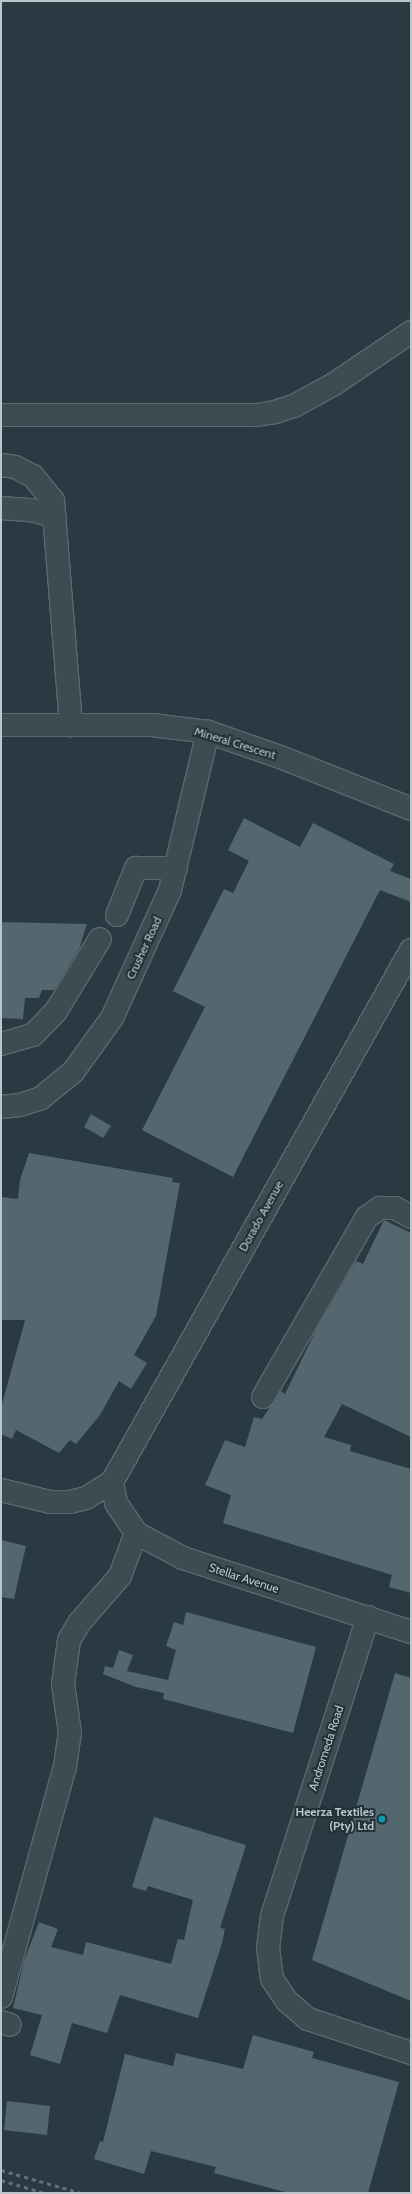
<!DOCTYPE html>
<style>
body{margin:0}
#map{position:relative;width:412px;height:2194px;overflow:hidden;background:#293a42;font-family:Cabin,sans-serif}
div>[style]{position:absolute}
[style*='--x']{left:calc(var(--x)*1px);top:calc(var(--y)*1px);width:calc(var(--w)*1px);rotate:calc(var(--a)*1deg)}
.building>*{inset:0;background:#54676f}
.roads{filter:drop-shadow(1px 0 #5b6870) drop-shadow(-1px 0 #5b6870) drop-shadow(0 1px #5b6870) drop-shadow(0 -1px #5b6870)}
.minor>*{height:22px;margin:-11px;padding:0 11px;transform-origin:11px;border-radius:11px;background:#3d4b52}
.rail>*{height:3px;margin-top:-1.5px;transform-origin:0;background:repeating-linear-gradient(90deg,#5f7079 0 4px,transparent 0 8px)}
.dots>*{width:11px;height:11px;translate:-50% -50%;box-sizing:border-box;border:2px solid #223038;border-radius:50%}
span{translate:-50% -50%;white-space:nowrap;text-align:center;line-height:1.15;-webkit-text-stroke:4px #223038;paint-order:stroke}
.street-label{font-size:12px;color:#bac5cc}
.poi-label{font-size:12px;color:#bac5cc;font-weight:700}
.right{translate:-100% -50%;text-align:right}
.frame{position:absolute;inset:0;border:2px solid #bac5cc;pointer-events:none}
</style>
<div id="map">
<div class="building">
<i style="clip-path:polygon(244px 818px,300px 847px,313px 823px,394px 864px,390px 871px,411px 879px,411px 902px,380px 890px,233px 1177px,142px 1130px,205px 1007px,173px 991px,224px 889px,233px 893px,249px 861px,228px 850px)"></i>
<i style="clip-path:polygon(1px 922px,87px 924px,79px 949px,54px 990px,42px 990px,39px 998px,25px 998px,23px 1019px,1px 1018px)"></i>
<i style="clip-path:polygon(91px 1114px,111px 1126px,103px 1138px,84px 1127px)"></i>
<i style="clip-path:polygon(29px 1153px,173px 1178px,172px 1182px,180px 1183px,156px 1316px,134px 1355px,147px 1363px,131px 1389px,119px 1381px,100px 1415px,76px 1444px,70px 1440px,59px 1453px,16px 1430px,12px 1439px,1px 1434px,1px 1408px,25px 1320px,2px 1320px,1px 1197px,18px 1199px,20px 1180px)"></i>
<i style="clip-path:polygon(384px 1220px,411px 1233px,411px 1437px,342px 1404px,324px 1437px,351px 1445px,350px 1451px,411px 1469px,411px 1593px,389px 1587px,392px 1575px,223px 1523px,231px 1495px,205px 1485px,225px 1440px,245px 1447px,254px 1417px,262px 1419px,281px 1391px,285px 1394px,317px 1328px,356px 1261px,363px 1264px)"></i>
<i style="clip-path:polygon(1px 1540px,26px 1546px,14px 1599px,1px 1597px)"></i>
<i style="clip-path:polygon(186px 1612px,316px 1647px,293px 1733px,163px 1699px,164px 1693px,136px 1687px,103px 1674px,105px 1666px,113px 1668px,119px 1650px,133px 1655px,127px 1671px,168px 1680px,176px 1650px,166px 1646px,174px 1622px,183px 1625px)"></i>
<i style="clip-path:polygon(395px 1673px,411px 1678px,411px 2001px,312px 1960px)"></i>
<i style="clip-path:polygon(154px 1817px,246px 1845px,220px 1928px,225px 1929px,222px 1943px,198px 2018px,120px 1995px,107px 2033px,72px 2023px,60px 2064px,30px 2055px,42px 2015px,13px 2008px,24px 1961px,39px 1922px,58px 1929px,51px 1947px,83px 1955px,86px 1942px,171px 1964px,178px 1939px,184px 1940px,193px 1900px,148px 1886px,146px 1891px,132px 1887px)"></i>
<i style="clip-path:polygon(253px 2035px,314px 2052px,312px 2058px,399px 2082px,368px 2193px,289px 2193px,214px 2173px,216px 2167px,151px 2151px,144px 2174px,94px 2159px,100px 2141px,103px 2142px,125px 2054px,173px 2066px,176px 2053px,243px 2069px)"></i>
<i style="clip-path:polygon(7px 2101px,50px 2106px,47px 2135px,4px 2130px)"></i>
</div>
<div class="roads">
<div class="minor">
<i style="--x:1;--y:415;--w:256;--a:0"></i>
<i style="--x:257;--y:415;--w:18;--a:-9"></i>
<i style="--x:275;--y:412;--w:20;--a:-18"></i>
<i style="--x:294;--y:406;--w:46;--a:-28.8"></i>
<i style="--x:334;--y:384;--w:93;--a:-34"></i>
<i style="--x:1;--y:465;--w:14;--a:8"></i>
<i style="--x:15;--y:467;--w:20;--a:27"></i>
<i style="--x:33;--y:476;--w:32;--a:51"></i>
<i style="--x:53;--y:501;--w:225;--a:85.4"></i>
<i style="--x:1;--y:508;--w:31;--a:4"></i>
<i style="--x:32;--y:510;--w:24;--a:17"></i>
<i style="--x:1;--y:725;--w:151;--a:0"></i>
<i style="--x:152;--y:725;--w:56;--a:7.1"></i>
<i style="--x:208;--y:732;--w:79;--a:19.1"></i>
<i style="--x:283;--y:758;--w:138;--a:21.7"></i>
<i style="--x:117;--y:915;--w:51;--a:-68"></i>
<i style="--x:136;--y:868;--w:40;--a:0"></i>
<i style="--x:1;--y:1044;--w:33;--a:-16"></i>
<i style="--x:33;--y:1035;--w:33;--a:-46"></i>
<i style="--x:56;--y:1011;--w:84;--a:-58.6"></i>
<i style="--x:1;--y:1107;--w:19;--a:-6"></i>
<i style="--x:20;--y:1105;--w:22;--a:-18"></i>
<i style="--x:41;--y:1098;--w:41;--a:-39.1"></i>
<i style="--x:73;--y:1072;--w:67;--a:-54.2"></i>
<i style="--x:112;--y:1018;--w:141;--a:-65.6"></i>
<i style="--x:170;--y:890;--w:163;--a:-76.5"></i>
<i style="--x:263;--y:1397;--w:208;--a:-60"></i>
<i style="--x:367;--y:1217;--w:16;--a:-35"></i>
<i style="--x:380;--y:1208;--w:15;--a:0"></i>
<i style="--x:395;--y:1208;--w:18;--a:29"></i>
<i style="--x:112;--y:1482;--w:21;--a:79"></i>
<i style="--x:116;--y:1503;--w:36;--a:56"></i>
<i style="--x:136;--y:1533;--w:53;--a:28"></i>
<i style="--x:183;--y:1558;--w:240;--a:18"></i>
<i style="--x:1;--y:1490;--w:50;--a:13.8"></i>
<i style="--x:50;--y:1502;--w:20;--a:0"></i>
<i style="--x:70;--y:1502;--w:16;--a:-14"></i>
<i style="--x:86;--y:1498;--w:31;--a:-32"></i>
<i style="--x:112;--y:1482;--w:610;--a:-60.66"></i>
<i style="--x:368;--y:1617;--w:314;--a:107.8"></i>
<i style="--x:272;--y:1916;--w:31;--a:97"></i>
<i style="--x:268;--y:1947;--w:32;--a:83"></i>
<i style="--x:272;--y:1979;--w:27;--a:56"></i>
<i style="--x:287;--y:2001;--w:28;--a:41"></i>
<i style="--x:308;--y:2019;--w:108;--a:18.3"></i>
<i style="--x:1;--y:1997;--w:239;--a:-74.5"></i>
<i style="--x:65;--y:1767;--w:34;--a:-82"></i>
<i style="--x:70;--y:1733;--w:49;--a:-98.1"></i>
<i style="--x:63;--y:1684;--w:44;--a:-82.2"></i>
<i style="--x:69;--y:1640;--w:21;--a:-59"></i>
<i style="--x:80;--y:1622;--w:61;--a:-49"></i>
<i style="--x:120;--y:1576;--w:46;--a:-69.6"></i>
<i style="--x:1;--y:2022;--w:9;--a:18"></i>
</div>
</div>
<div class="rail">
<i style="--x:1;--y:2170;--w:83;--a:16"></i>
<i style="--x:1;--y:2180;--w:46;--a:16.5"></i>
</div>
<div class="dots">
<i style="left:382px;top:1819px;background:#0f9aa8"></i>
</div>
<div class="street-label">
<span style="left:235px;top:743px;rotate:17deg">Mineral Crescent</span>
<span style="left:144px;top:948px;rotate:-65deg">Crusher Road</span>
<span style="left:261px;top:1216px;rotate:-61deg">Dorado Avenue</span>
<span style="left:244px;top:1578px;rotate:18deg">Stellar Avenue</span>
<span style="left:326px;top:1748px;rotate:-72deg">Andromeda Road</span>
</div>
<div class="poi-label">
<span class="right" style="left:374px;top:1819px">Heerza Textiles<br>(Pty) Ltd</span>
</div>
<div class="frame"></div>
</div>
